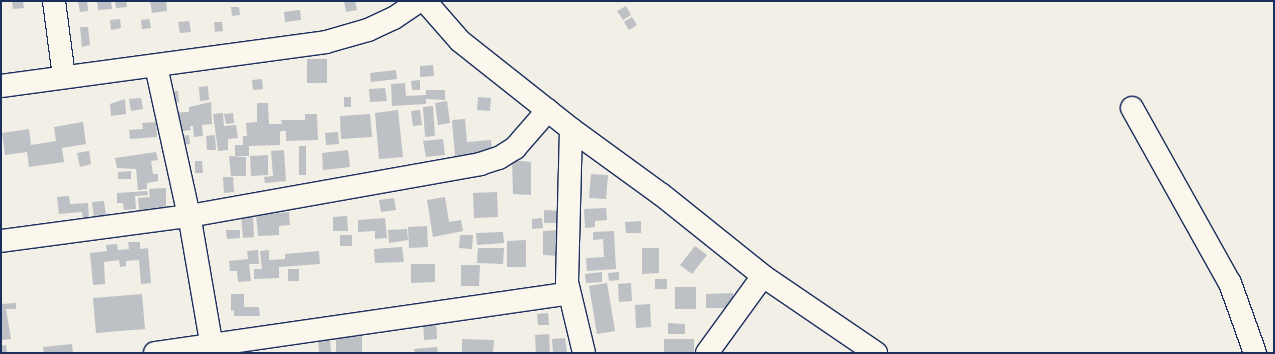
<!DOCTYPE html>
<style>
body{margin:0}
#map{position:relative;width:1275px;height:354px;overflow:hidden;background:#f2efe6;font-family:"Balsamiq Sans",sans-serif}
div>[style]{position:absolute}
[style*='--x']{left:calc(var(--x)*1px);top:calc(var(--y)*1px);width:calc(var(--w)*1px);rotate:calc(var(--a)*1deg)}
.building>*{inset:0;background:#bdc0c4}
.roads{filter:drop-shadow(1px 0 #1b2f5e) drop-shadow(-1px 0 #1b2f5e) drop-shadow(0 1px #1b2f5e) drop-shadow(0 -1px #1b2f5e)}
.minor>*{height:22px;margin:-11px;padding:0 11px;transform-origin:11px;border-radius:11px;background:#fbf7ec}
span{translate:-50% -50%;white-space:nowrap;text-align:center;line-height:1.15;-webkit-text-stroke:3px #fbf7ec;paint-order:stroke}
.frame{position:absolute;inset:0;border:2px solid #1b2f5e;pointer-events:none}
</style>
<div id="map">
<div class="building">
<i style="clip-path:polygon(12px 1px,23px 1px,24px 8px,13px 9px)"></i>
<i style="clip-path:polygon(78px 1px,87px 1px,88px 11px,80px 12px)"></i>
<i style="clip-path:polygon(97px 1px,111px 1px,112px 9px,98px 10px)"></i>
<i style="clip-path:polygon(115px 1px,126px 1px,127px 7px,116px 8px)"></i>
<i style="clip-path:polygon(150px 1px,166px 1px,167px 11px,152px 13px)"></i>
<i style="clip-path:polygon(344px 1px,355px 1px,357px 10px,346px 12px)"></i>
<i style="clip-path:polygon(626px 6px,631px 15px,623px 20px,617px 11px)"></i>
<i style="clip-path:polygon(231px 7px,239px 7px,240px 15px,232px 16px)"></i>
<i style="clip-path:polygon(300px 10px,301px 20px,285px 22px,284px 12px)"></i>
<i style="clip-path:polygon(632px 17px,637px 25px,629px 30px,624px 22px)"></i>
<i style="clip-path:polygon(120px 19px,121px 28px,111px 30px,110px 20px)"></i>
<i style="clip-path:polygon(149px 19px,151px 28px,142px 29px,141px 20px)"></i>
<i style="clip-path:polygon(189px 21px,191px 32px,180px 33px,178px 22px)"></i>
<i style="clip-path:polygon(214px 22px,222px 22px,223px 31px,215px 32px)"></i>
<i style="clip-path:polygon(80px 27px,88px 27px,90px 45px,82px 47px)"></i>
<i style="clip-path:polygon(307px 59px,327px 59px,327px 83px,307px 83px)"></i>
<i style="clip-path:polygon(433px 65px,434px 76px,420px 77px,420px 66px)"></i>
<i style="clip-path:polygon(396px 70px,397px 79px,371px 82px,370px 73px)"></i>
<i style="clip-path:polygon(262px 79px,263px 89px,253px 90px,252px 80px)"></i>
<i style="clip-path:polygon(420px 80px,420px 90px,412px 90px,411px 81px)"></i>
<i style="clip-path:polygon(405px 83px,406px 96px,426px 95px,426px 90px,445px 90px,445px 100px,426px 99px,426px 104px,392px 106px,391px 84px)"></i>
<i style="clip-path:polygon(208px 86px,209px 100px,200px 101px,199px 87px)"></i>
<i style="clip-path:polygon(385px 88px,387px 101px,370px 102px,369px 89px)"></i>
<i style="clip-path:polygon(178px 91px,179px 102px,170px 103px,168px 92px)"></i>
<i style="clip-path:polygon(344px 97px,351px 97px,351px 107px,344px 107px)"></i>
<i style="clip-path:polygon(478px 97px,491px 98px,490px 111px,477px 110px)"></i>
<i style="clip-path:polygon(141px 98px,143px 109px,131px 111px,129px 99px)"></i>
<i style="clip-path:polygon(125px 99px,126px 114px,111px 116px,110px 104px)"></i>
<i style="clip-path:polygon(447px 101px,450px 123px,438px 125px,435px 103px)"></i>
<i style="clip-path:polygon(211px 102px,212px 124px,202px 125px,203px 136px,194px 137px,193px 126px,190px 126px,191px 130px,177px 132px,171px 113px,189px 112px,189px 107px)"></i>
<i style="clip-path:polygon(257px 103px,268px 103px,269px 124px,282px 124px,281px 120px,305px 120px,305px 114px,317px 114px,318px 140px,286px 141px,286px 131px,282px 131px,280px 132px,280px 145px,249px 146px,249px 156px,235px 156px,235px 145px,243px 145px,243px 136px,247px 136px,246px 123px,257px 122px)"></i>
<i style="clip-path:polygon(433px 106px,435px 136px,425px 137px,423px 107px)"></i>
<i style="clip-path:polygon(398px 110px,403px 157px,379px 159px,375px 113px)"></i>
<i style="clip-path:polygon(420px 110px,422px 125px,413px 126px,411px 111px)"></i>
<i style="clip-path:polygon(223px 113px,224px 126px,236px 125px,238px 138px,228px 139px,228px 150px,218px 151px,213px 114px)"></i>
<i style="clip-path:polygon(233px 113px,234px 123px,226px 124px,224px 114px)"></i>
<i style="clip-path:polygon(370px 114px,372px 137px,341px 139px,340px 116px)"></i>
<i style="clip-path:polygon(465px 119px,467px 142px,491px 140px,492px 153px,455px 156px,452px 120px)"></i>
<i style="clip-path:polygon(83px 122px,86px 144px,62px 148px,64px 162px,29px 167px,27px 152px,5px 155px,2px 133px,29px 129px,31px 145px,56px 141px,54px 127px)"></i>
<i style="clip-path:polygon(156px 122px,157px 137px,130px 139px,129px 130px,143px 129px,142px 123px)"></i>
<i style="clip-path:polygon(338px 132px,339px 144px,326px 145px,325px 133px)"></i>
<i style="clip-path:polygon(189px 135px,190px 144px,179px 145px,178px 136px)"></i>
<i style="clip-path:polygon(215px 135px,216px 150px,207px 150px,206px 136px)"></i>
<i style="clip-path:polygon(443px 139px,445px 155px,426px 157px,423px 141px)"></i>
<i style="clip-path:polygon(299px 146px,306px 146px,306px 175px,299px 175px)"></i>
<i style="clip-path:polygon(284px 150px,286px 181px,265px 183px,264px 177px,273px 176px,271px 151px)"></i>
<i style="clip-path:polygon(348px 150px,350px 167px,323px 170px,322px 153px)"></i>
<i style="clip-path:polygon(89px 151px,91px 164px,80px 167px,77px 153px)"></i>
<i style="clip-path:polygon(156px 152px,158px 160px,151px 161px,153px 174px,158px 174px,158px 181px,147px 183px,147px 189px,138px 190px,136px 169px,117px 168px,115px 158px)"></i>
<i style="clip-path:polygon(268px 155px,268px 175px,251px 176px,250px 156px)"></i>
<i style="clip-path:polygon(229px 156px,246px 157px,246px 176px,231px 176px)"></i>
<i style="clip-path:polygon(512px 160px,531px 162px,531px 195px,513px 194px)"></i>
<i style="clip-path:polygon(195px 161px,202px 161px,203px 173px,195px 173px)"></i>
<i style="clip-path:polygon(131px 171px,131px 179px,118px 179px,118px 172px)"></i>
<i style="clip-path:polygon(591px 174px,608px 175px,606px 199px,589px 198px)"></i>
<i style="clip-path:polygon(223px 177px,233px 177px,234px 192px,224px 193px)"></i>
<i style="clip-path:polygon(166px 188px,166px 216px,140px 219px,138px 198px,150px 197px,149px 189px)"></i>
<i style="clip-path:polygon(147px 191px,148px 195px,135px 196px,136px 209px,124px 210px,123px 203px,117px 203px,117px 193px)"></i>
<i style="clip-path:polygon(497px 192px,498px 217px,474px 218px,473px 193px)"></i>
<i style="clip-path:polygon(69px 196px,70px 204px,88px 203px,89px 219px,83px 220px,82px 212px,59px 214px,57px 197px)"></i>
<i style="clip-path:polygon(445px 197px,449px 222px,461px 220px,463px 231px,433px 237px,427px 200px)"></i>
<i style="clip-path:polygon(394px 198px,396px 210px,381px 212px,379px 200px)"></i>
<i style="clip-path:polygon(104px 201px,106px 216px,94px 218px,92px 202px)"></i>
<i style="clip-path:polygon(606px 208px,607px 220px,595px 221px,595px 227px,585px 228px,584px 209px)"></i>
<i style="clip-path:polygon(544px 210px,564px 211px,564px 223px,544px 223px)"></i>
<i style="clip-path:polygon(289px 212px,290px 225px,279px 226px,279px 235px,258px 236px,256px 215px)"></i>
<i style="clip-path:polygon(253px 216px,254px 237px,243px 238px,241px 217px)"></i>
<i style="clip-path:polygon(347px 216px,348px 231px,333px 231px,333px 217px)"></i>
<i style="clip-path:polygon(385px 218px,387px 238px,375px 239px,375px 231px,358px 232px,358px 220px)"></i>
<i style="clip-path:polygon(542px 218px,543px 228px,532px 229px,532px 219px)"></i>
<i style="clip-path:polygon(641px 221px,641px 233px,626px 233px,625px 222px)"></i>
<i style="clip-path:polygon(427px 226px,428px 247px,409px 248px,408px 227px)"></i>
<i style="clip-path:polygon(407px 229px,408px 240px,389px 243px,388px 230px)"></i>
<i style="clip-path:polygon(226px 230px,240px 230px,240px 238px,227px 239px)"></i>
<i style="clip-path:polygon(560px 230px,560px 256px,543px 255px,543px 231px)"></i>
<i style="clip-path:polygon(614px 231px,616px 269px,587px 271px,586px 258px,604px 257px,603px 239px,593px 240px,593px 232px)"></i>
<i style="clip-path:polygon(503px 232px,504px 243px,477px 245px,476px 233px)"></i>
<i style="clip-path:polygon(340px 235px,352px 235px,352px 246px,340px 246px)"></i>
<i style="clip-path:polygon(460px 235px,473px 235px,472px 249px,459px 248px)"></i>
<i style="clip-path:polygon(526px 240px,526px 267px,507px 267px,507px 241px)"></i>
<i style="clip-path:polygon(128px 242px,140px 242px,140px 249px,148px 248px,151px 283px,141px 284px,139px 260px,126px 261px,126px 266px,120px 267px,119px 260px,104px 262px,105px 284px,93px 285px,90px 253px,107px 251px,106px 245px,117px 244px,118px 250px,129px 249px)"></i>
<i style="clip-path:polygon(695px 246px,707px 255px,692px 274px,680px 265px)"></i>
<i style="clip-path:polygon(402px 247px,404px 262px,375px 263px,374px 249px)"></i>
<i style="clip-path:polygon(478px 248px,504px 248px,503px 264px,477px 263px)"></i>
<i style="clip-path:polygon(642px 248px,659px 248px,659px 273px,642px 274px)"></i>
<i style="clip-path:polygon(258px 250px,259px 264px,249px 264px,251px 281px,238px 282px,237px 271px,230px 271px,229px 261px,248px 259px,247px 251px)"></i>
<i style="clip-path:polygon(269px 250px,269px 260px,285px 259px,285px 254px,319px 251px,320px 264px,279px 267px,279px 278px,254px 279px,254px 269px,262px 269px,260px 251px)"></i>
<i style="clip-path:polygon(411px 264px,435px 264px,435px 282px,411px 283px)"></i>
<i style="clip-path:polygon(461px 265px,480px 265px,479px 286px,461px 286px)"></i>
<i style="clip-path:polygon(288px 269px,299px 269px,299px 281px,288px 281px)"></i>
<i style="clip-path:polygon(602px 272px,602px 282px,586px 283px,585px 274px)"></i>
<i style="clip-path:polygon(619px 272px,619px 280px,609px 281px,608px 273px)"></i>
<i style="clip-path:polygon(655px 279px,667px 279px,667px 289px,655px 289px)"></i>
<i style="clip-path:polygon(607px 283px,615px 331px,597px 334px,589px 286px)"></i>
<i style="clip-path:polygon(631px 283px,632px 301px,619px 302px,618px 284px)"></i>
<i style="clip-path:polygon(675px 287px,696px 287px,696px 309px,675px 309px)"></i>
<i style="clip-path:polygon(733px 293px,734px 308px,706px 308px,706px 294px)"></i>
<i style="clip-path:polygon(142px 294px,145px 329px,96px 333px,93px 298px)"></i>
<i style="clip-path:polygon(231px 294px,244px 294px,244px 307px,259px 307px,260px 316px,234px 316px,234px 310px,231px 311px)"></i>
<i style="clip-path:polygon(16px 303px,16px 309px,6px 309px,11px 339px,1px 340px,1px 304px)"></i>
<i style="clip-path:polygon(650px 304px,651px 327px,636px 328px,635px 305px)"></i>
<i style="clip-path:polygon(548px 313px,549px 325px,538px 325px,537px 314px)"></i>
<i style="clip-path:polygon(436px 320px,437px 339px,424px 340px,423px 321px)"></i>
<i style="clip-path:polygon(668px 323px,685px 324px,685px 334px,668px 334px)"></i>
<i style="clip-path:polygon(549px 334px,550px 353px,536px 353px,535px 335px)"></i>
<i style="clip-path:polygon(362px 336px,362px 353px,336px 353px,336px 337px)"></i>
<i style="clip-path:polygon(330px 338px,331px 352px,319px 352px,318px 339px)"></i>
<i style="clip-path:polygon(565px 338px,567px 353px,553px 353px,552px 339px)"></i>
<i style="clip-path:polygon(462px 339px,494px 340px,493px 353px,462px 353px)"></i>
<i style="clip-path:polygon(664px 339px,694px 339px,694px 353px,664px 353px)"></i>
<i style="clip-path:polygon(72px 344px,73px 353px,44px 353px,43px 347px)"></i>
<i style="clip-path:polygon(6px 345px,7px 353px,1px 353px,1px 346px)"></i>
<i style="clip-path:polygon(437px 347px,438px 353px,415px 353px,414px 349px)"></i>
</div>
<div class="roads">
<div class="minor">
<i style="--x:54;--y:1;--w:77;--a:82.5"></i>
<i style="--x:425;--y:1;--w:53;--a:48.8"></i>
<i style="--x:460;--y:41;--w:142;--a:38.4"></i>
<i style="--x:571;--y:129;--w:112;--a:36"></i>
<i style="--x:662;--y:195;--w:129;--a:38.7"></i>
<i style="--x:763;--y:276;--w:137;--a:34.3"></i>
<i style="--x:156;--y:66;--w:158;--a:77.6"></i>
<i style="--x:190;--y:220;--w:135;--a:80.2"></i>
<i style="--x:1;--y:86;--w:328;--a:-7.7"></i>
<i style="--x:326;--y:42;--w:44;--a:-15.9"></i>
<i style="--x:368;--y:30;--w:29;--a:-25"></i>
<i style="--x:394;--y:18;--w:30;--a:-34"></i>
<i style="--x:1132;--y:108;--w:201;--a:60.8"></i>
<i style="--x:1230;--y:283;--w:74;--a:70.3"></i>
<i style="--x:571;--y:129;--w:153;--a:91.5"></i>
<i style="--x:567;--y:282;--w:73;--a:76.5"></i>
<i style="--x:1;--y:241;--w:190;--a:-7.6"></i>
<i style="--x:189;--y:216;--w:296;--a:-10.1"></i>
<i style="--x:480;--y:164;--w:20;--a:-18"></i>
<i style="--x:499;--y:158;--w:19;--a:-32"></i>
<i style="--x:515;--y:148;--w:50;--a:-49"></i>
<i style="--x:155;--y:353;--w:418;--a:-8.2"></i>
<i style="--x:707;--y:353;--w:95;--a:-54"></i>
</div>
</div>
<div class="frame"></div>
</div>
